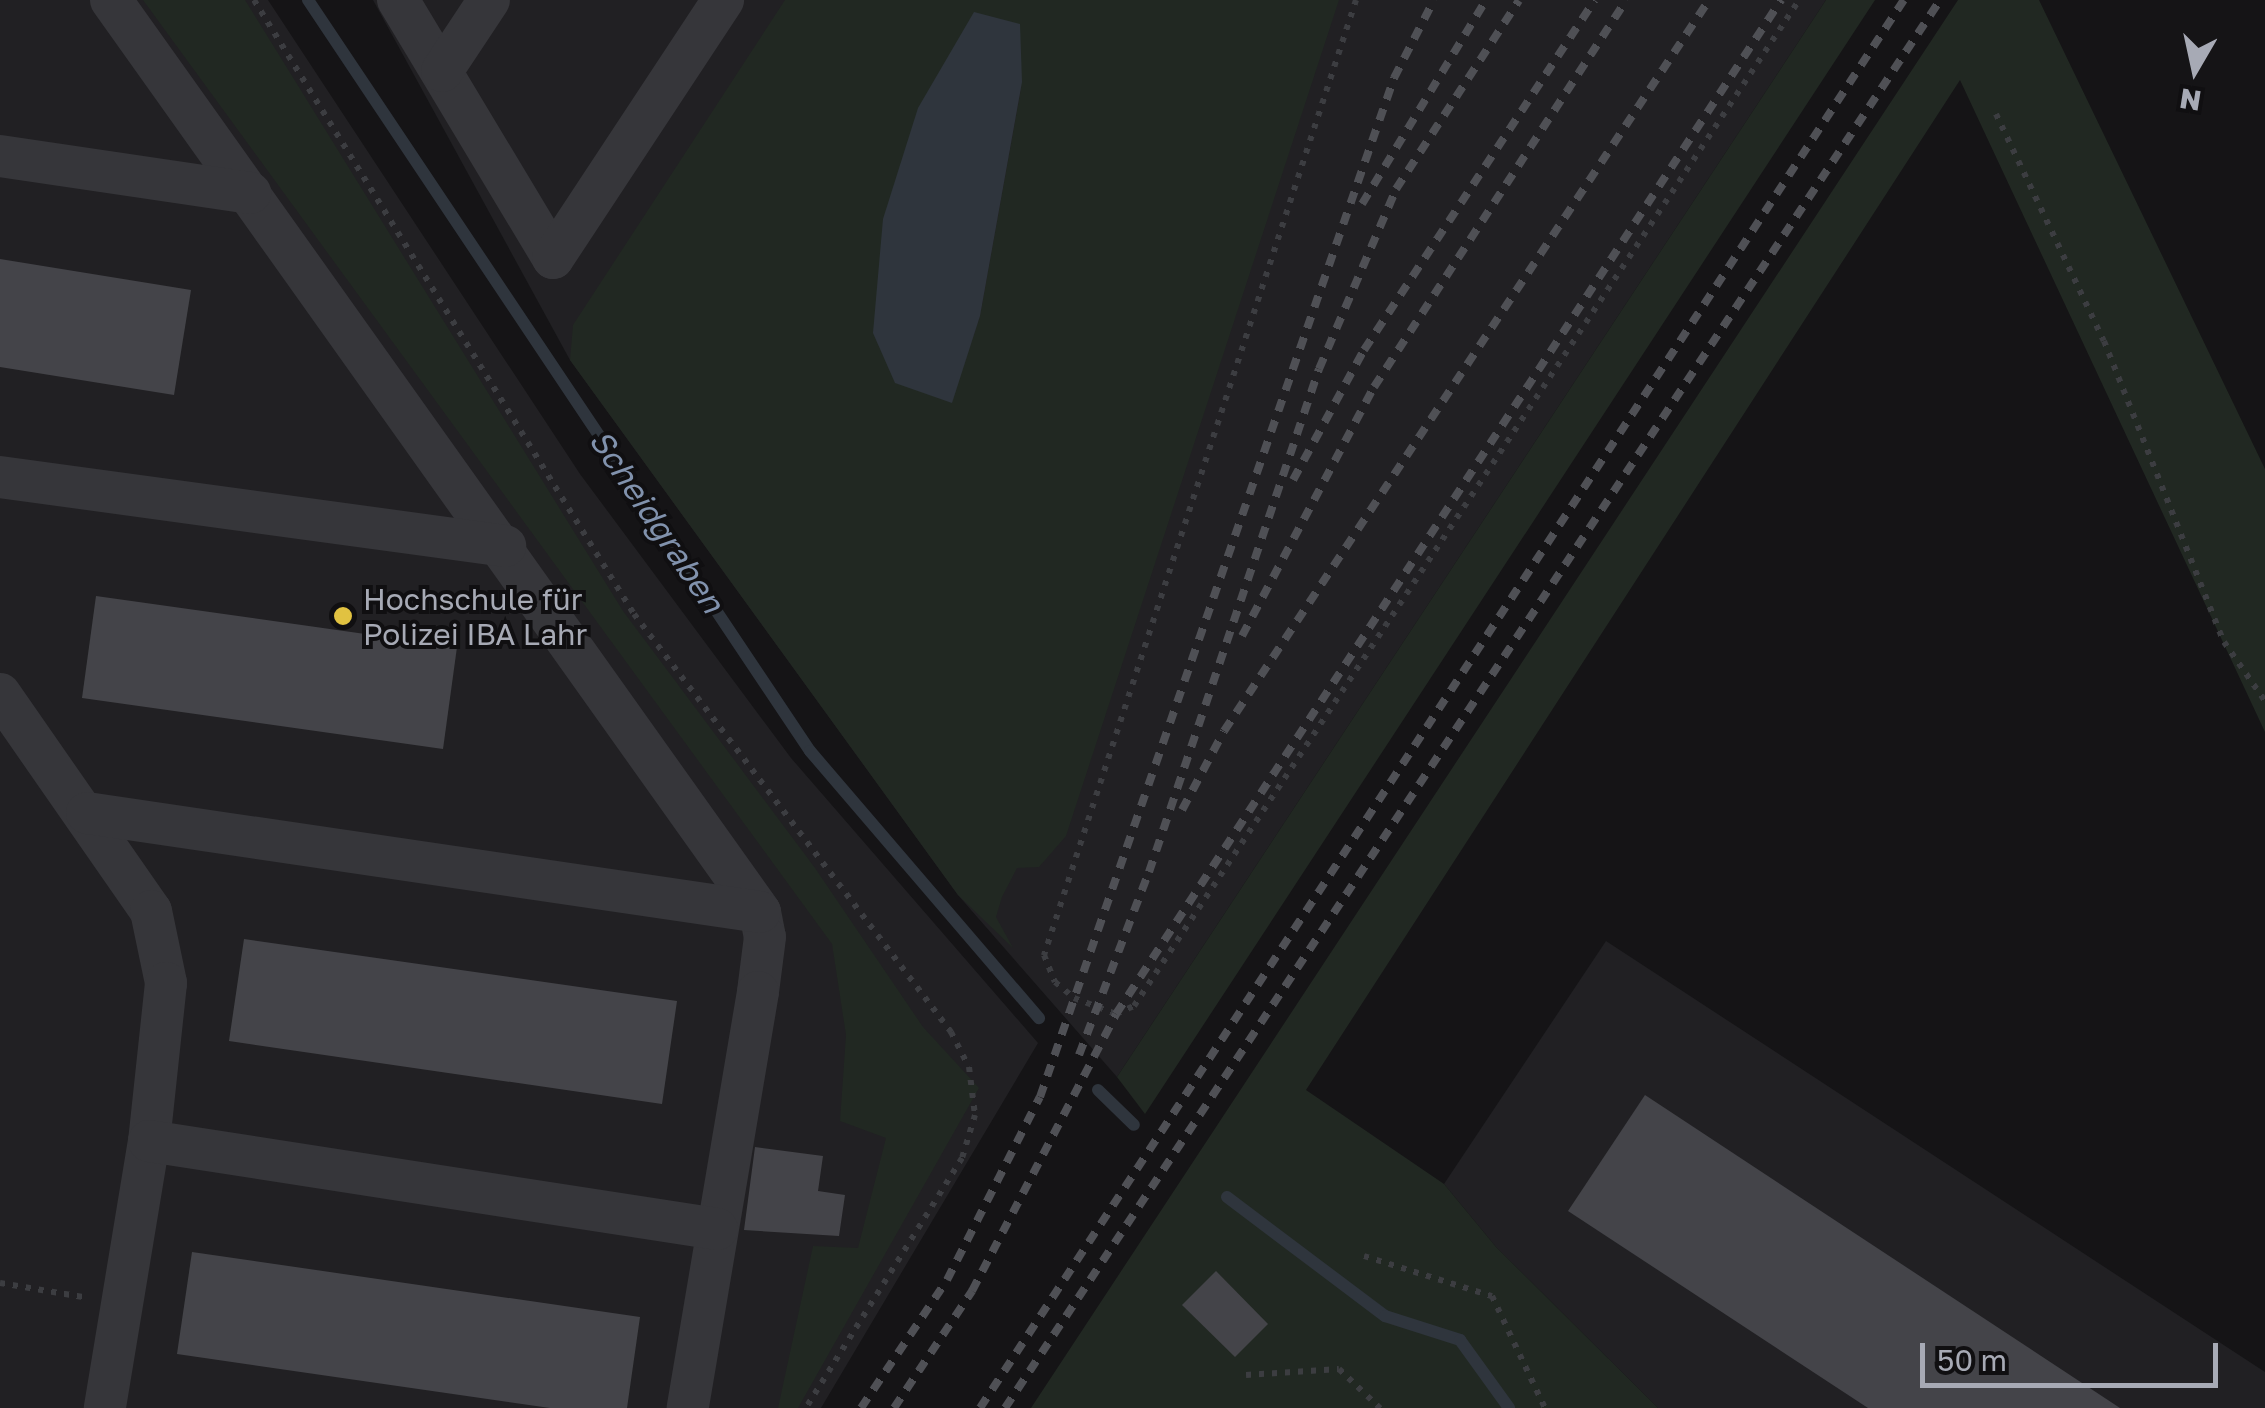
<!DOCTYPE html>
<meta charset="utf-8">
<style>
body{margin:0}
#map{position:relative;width:2265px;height:1408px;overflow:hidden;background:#151416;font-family:"Golos Text",sans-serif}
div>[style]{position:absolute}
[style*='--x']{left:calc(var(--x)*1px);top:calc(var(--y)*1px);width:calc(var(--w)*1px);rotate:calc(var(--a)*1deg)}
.built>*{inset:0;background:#212023}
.green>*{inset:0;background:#212822}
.water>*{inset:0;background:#2f353d}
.stream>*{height:12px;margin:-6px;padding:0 6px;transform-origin:6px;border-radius:6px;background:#2f353d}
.building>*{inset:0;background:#444449}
.path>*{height:6px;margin-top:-3px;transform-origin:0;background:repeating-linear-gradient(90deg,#3c3d41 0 5px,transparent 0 13px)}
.minor>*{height:42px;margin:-21px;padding:0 21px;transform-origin:21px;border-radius:21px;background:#36363a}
.rail>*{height:8px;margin-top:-4px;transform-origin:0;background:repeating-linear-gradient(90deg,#4f5055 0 12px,transparent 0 22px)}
.dots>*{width:28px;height:28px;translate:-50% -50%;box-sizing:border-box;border:5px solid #100f11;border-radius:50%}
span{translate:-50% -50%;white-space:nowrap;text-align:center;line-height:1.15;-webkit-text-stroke:8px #100f11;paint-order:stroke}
.poi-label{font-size:30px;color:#a7aab5}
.left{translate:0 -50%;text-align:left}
.water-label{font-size:32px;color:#8192ad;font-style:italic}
.north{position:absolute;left:2145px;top:20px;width:100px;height:100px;-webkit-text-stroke:8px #100f11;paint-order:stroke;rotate:189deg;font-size:28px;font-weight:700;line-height:40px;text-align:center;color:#a7aab5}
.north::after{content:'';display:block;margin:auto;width:35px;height:45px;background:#a7aab5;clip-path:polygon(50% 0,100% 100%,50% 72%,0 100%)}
.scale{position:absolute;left:1920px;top:1343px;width:298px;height:45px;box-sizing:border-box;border:5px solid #a7aab5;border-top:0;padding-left:12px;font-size:30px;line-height:35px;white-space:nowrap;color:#a7aab5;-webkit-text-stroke:8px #100f11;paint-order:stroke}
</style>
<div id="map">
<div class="built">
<i style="clip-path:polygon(0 0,268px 0,580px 474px,791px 758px,1038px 1043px,821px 1408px,0 1408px)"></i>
<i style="clip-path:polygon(373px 0,1826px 0,1117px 1077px,958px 895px,570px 360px)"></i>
<i style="clip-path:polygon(1606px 941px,2265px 1372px,2265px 1408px,1658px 1408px,1496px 1247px,1444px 1184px)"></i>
</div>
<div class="green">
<i style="clip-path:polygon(143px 0,245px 0,623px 611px,815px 868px,923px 1027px,979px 1088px,798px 1408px,778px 1408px,813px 1246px,858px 1248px,886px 1138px,840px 1121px,846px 1035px,832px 944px)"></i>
<i style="clip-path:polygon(evenodd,785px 0,1339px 0,1066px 836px,1039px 867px,1017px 868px,1002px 897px,996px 917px,1013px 948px,958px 895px,570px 360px,573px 325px,785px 0,1022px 83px,980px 316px,951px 403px,1022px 83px)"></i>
<i style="clip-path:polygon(1826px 0,1875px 0,1145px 1114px,1117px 1077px)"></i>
<i style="clip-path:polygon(1958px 0,2039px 0,2265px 469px,2265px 732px,1960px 80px,1306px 1090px,1444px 1184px,1496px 1247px,1658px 1408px,1031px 1408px)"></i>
</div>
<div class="water">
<i style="clip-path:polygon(974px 12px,1020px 24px,1022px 82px,980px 316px,952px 403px,895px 383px,873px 333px,883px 219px,918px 108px)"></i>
</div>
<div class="stream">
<i style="--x:308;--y:0;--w:903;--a:56.24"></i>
<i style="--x:810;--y:751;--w:352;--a:49.4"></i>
<i style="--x:1098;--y:1090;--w:50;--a:44.2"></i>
<i style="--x:1227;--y:1197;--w:198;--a:37"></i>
<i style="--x:1385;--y:1316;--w:79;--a:17.7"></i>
<i style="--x:1460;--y:1340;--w:84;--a:54.2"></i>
</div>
<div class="building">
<i style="clip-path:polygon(0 259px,191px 290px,174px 395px,0 367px)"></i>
<i style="clip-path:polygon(96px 596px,457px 647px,443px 749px,82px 698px)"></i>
<i style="clip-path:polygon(244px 939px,677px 1001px,662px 1104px,229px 1041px)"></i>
<i style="clip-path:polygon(1645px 1095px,2120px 1408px,1868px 1408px,1568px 1211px)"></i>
<i style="clip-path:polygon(755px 1147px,823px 1156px,818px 1191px,845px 1195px,839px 1236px,744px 1230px)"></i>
<i style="clip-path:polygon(192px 1252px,640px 1317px,627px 1408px,550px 1408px,177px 1354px)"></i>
<i style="clip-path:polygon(1216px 1271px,1268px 1324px,1235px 1357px,1182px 1305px)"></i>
</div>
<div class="path">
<i style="--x:254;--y:0;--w:722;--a:58.25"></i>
<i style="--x:634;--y:614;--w:525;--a:52.82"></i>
<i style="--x:951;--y:1032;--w:39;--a:63"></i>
<i style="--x:969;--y:1067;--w:48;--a:82.9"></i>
<i style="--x:975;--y:1115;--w:45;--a:106.8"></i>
<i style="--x:962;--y:1158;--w:295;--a:122"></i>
<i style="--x:1356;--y:0;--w:1005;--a:108.09"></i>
<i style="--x:1044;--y:955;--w:29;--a:68"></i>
<i style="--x:1055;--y:982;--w:25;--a:40"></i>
<i style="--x:1074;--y:998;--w:45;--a:20.9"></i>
<i style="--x:1116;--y:1014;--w:20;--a:-24"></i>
<i style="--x:1134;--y:1006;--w:1206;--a:-56.53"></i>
<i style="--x:1996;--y:114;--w:251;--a:64.6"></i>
<i style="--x:2104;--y:341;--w:324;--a:68.3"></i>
<i style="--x:2224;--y:642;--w:72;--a:55.2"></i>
<i style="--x:1364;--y:1256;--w:134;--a:17.4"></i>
<i style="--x:1492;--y:1296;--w:124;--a:64.7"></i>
<i style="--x:0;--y:1283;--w:84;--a:9.6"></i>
<i style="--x:1246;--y:1375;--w:93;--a:-3.7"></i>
<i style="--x:1339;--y:1369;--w:57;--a:43.6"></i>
</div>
<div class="minor">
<i style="--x:111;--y:0;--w:1119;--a:54.56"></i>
<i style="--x:760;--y:912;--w:25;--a:79"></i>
<i style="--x:765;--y:937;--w:55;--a:97.3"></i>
<i style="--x:758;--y:992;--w:422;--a:99.6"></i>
<i style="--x:398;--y:0;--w:301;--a:59"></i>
<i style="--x:553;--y:258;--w:309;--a:-56.6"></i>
<i style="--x:442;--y:71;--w:85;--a:-56.5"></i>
<i style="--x:0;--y:156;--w:253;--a:8.4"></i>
<i style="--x:0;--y:477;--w:510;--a:7.78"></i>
<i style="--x:0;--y:694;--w:264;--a:55.2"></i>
<i style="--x:151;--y:911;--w:74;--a:78.2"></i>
<i style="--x:166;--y:983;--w:159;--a:96.1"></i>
<i style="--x:149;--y:1141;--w:271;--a:99.4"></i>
<i style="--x:87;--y:813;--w:680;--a:8.37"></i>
<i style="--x:149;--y:1141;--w:575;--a:8.81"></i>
</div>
<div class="rail">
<i style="--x:1362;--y:204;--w:239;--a:-58.7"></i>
<i style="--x:1293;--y:480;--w:148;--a:-61.4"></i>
<i style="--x:1364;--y:350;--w:419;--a:-56.6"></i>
<i style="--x:1242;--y:636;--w:282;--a:-62.1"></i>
<i style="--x:1374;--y:387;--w:462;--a:-56.9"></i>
<i style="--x:1182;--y:810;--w:89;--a:-62"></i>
<i style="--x:1224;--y:731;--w:877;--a:-56.44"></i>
<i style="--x:1079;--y:1055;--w:196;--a:-69.1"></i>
<i style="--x:1149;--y:872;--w:531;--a:-71.33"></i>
<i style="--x:1319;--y:369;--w:196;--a:-66.8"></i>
<i style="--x:1396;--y:189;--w:225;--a:-56.9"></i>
<i style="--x:861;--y:1408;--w:154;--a:-56.1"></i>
<i style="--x:947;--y:1280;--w:205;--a:-63.1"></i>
<i style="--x:1040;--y:1097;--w:1079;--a:-70.84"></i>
<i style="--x:1394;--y:78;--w:88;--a:-62.9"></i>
<i style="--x:894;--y:1408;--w:141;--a:-56.3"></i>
<i style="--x:972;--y:1291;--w:312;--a:-62.5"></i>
<i style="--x:1116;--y:1014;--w:1213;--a:-56.74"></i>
<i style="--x:980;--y:1408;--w:1684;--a:-56.73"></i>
<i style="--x:1005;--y:1408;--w:1690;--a:-56.41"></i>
</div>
<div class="dots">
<i style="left:343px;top:616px;background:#e1c241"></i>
</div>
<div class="poi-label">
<span class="left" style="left:363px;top:616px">Hochschule für<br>Polizei IBA Lahr</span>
</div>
<div class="water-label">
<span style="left:657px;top:521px;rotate:56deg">Scheidgraben</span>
</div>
<div class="north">N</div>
<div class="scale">50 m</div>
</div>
